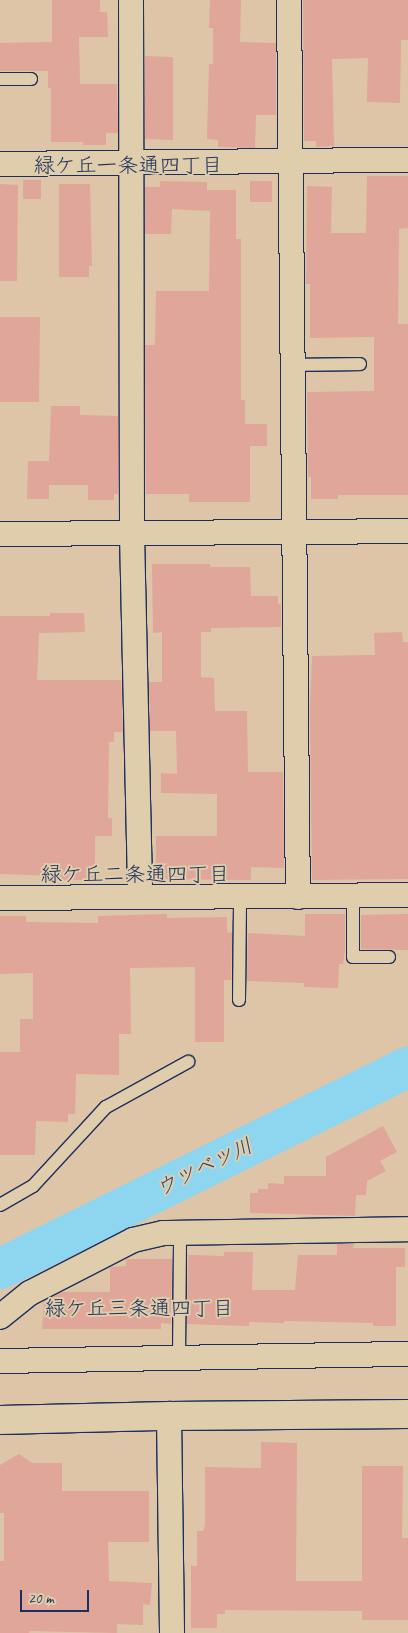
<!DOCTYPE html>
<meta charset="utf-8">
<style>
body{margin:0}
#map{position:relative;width:408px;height:1633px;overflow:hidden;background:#dfc5a7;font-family:Caveat,"Klee One",sans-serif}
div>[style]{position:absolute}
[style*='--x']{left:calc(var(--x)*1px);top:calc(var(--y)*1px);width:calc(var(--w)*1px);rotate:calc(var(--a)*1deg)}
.river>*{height:41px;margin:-20.5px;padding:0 20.5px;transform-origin:20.5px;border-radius:20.5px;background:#8ed6f0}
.building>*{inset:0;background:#dfa699}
.roads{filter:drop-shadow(1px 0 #1b2f5e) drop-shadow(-1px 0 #1b2f5e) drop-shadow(0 1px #1b2f5e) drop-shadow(0 -1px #1b2f5e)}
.service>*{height:12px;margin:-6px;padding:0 6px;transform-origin:6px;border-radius:6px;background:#dfcdab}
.minor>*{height:24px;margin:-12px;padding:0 12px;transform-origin:12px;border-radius:12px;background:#dfcdab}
.tertiary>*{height:28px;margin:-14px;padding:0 14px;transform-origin:14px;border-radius:14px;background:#dfcdab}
span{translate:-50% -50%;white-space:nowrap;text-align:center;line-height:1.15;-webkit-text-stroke:4px #dfcdab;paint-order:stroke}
.neighbourhood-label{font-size:21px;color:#1b2f5e}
.water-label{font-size:21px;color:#26406d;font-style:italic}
.scale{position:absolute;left:20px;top:1590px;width:69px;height:22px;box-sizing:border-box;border:2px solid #1b2f5e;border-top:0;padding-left:6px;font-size:15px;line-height:18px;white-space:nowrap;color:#1b2f5e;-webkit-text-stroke:4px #dfcdab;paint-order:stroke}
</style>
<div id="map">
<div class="river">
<i style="--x:0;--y:1268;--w:455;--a:-26.3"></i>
</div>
<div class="building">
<i style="clip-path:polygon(52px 0,100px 0,100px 12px,107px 12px,108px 37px,79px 37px,80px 84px,117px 84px,118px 133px,106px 133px,106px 145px,83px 145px,83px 142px,51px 142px,51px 88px,48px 88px,48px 71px,0 71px,0 43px,52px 42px)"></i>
<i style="clip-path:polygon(210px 0,241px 0,240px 42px,276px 43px,276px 115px,256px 115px,255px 148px,218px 147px,218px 140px,207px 139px,209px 64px,213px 64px,213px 28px,209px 28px)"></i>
<i style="clip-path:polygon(303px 0,408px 0,408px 40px,401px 40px,400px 103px,367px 102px,368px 58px,332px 59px,334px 146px,316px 147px,316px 141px,304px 141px)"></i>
<i style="clip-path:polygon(145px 56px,173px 57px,173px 140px,145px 139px)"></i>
<i style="clip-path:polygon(367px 176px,408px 176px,408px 228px,399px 229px,398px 324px,408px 324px,408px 495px,338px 495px,338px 499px,311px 499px,311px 477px,308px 477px,307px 392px,374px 391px,374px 337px,310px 338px,310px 284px,306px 284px,307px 186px,332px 187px,331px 233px,366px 233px)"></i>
<i style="clip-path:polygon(23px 180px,41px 180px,41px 199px,23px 199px)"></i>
<i style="clip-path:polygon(160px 181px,207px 182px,207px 190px,236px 190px,236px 239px,241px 239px,241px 400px,245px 400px,245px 424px,267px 424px,267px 446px,250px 446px,250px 502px,189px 502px,189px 494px,146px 494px,145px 345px,155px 345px,156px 291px,209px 291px,210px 211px,172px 209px,171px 234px,145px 234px,145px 187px,160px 187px)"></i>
<i style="clip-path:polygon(250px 181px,272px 181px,272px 202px,250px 202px)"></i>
<i style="clip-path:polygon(0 184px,18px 185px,17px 281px,0 281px)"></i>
<i style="clip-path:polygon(59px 184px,90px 184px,92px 266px,89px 266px,89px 277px,59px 277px)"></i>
<i style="clip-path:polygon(0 317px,40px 317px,39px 402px,0 402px)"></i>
<i style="clip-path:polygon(51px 406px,80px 406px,80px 415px,118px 416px,118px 494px,114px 494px,114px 500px,88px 500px,88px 485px,49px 485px,49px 499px,27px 499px,28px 461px,49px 461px)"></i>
<i style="clip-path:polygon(152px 564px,210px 564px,210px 567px,250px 567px,251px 596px,278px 596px,278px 604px,281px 604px,281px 627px,211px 628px,211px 632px,201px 632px,201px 677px,214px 678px,215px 711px,247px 711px,248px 772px,283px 772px,284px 868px,251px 867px,251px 880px,156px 879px,156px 836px,217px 836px,217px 794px,161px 793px,161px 773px,177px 774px,176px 731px,150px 731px,149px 682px,162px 682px,162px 632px,153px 633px)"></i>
<i style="clip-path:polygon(50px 613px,84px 613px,85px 632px,39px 633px,37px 680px,121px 680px,123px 732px,114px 732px,114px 742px,109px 742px,108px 818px,112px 818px,112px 836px,95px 836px,95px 880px,55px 880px,55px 876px,0 874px,0 616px,50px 616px)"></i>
<i style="clip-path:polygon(402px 632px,403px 642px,408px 642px,408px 879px,312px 880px,310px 709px,312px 656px,375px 655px,374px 633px)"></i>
<i style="clip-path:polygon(167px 914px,167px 918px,227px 917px,227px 932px,232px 933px,231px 980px,224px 980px,224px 1042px,195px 1042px,195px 967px,130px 968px,131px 1034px,119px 1034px,119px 1075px,76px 1074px,75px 1114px,68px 1114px,68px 1122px,36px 1121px,35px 1155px,0 1155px,0 1052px,20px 1052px,20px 1019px,33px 1019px,33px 973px,0 974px,0 916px,26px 916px,26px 922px,98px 923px,98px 916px)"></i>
<i style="clip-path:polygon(305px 914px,345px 914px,345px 950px,343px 964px,339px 964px,338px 988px,304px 987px,304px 983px,247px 981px,248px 933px,305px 936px)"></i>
<i style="clip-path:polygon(408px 914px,408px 950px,361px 949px,361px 915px)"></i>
<i style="clip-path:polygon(383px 1126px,397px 1152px,380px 1161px,386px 1171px,367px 1181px,366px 1195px,356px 1195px,355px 1216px,250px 1213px,250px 1193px,258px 1193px,258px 1189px,268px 1189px,268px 1183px,284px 1184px,284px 1176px,326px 1176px,326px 1157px)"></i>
<i style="clip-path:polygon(337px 1244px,354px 1244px,353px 1248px,405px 1248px,405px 1267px,396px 1267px,396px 1326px,373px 1326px,373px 1323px,284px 1321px,284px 1323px,249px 1322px,249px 1326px,187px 1324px,188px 1255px,224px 1256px,224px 1252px,253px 1252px,252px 1290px,295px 1290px,298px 1255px,337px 1255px)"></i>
<i style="clip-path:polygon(126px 1259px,172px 1259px,171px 1324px,161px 1323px,161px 1329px,42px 1329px,44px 1301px,62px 1292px,110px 1292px,110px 1267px,126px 1266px)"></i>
<i style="clip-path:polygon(261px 1442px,297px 1443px,296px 1581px,362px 1581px,362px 1466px,403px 1466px,402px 1538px,408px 1538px,408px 1620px,362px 1620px,362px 1611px,225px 1610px,225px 1614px,217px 1614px,217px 1628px,191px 1628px,191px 1566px,197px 1566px,197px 1531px,203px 1531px,205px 1525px,205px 1467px,261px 1468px)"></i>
<i style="clip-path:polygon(19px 1454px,32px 1463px,62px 1463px,62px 1491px,149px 1491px,149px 1542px,108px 1542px,109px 1581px,152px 1583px,150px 1605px,143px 1604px,143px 1625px,117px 1624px,117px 1633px,29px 1631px,29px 1633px,0 1633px,0 1561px,4px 1561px,4px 1513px,0 1513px,0 1465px)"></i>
</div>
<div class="roads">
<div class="service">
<i style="--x:0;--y:79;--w:31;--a:0"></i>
<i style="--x:292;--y:365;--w:68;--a:-0.8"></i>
<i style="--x:353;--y:896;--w:61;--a:90"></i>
<i style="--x:353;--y:957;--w:36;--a:0"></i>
<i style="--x:239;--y:1000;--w:103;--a:-89.4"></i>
<i style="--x:0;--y:1205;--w:38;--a:-30"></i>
<i style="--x:33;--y:1186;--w:108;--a:-47.3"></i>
<i style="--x:106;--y:1107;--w:94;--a:-28.8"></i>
<i style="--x:179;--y:1358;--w:126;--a:-89.5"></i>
</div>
<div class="minor">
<i style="--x:131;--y:0;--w:534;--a:89.89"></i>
<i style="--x:132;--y:534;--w:363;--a:88.7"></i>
<i style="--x:289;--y:0;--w:897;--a:89.43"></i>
<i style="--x:0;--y:164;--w:408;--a:-0.6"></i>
<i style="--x:0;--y:534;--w:408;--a:-0.4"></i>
<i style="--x:0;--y:898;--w:408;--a:-0.4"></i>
<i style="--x:0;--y:1317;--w:38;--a:-39"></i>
<i style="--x:30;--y:1293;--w:116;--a:-27.2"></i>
<i style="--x:133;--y:1240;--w:31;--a:-13"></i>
<i style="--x:163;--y:1233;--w:245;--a:-0.9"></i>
<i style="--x:0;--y:1361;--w:408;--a:-1"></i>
<i style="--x:169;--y:1416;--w:217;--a:89.2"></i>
</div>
<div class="tertiary">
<i style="--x:0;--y:1420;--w:169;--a:-1.4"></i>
<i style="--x:169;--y:1416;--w:239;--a:-0.5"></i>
</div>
</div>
<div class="neighbourhood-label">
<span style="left:128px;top:165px">緑ケ丘一条通四丁目</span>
<span style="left:135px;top:874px">緑ケ丘二条通四丁目</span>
<span style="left:139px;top:1308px">緑ケ丘三条通四丁目</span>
</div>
<div class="water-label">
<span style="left:204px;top:1167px;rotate:-26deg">ウツベツ川</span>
</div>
<div class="scale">20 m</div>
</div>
